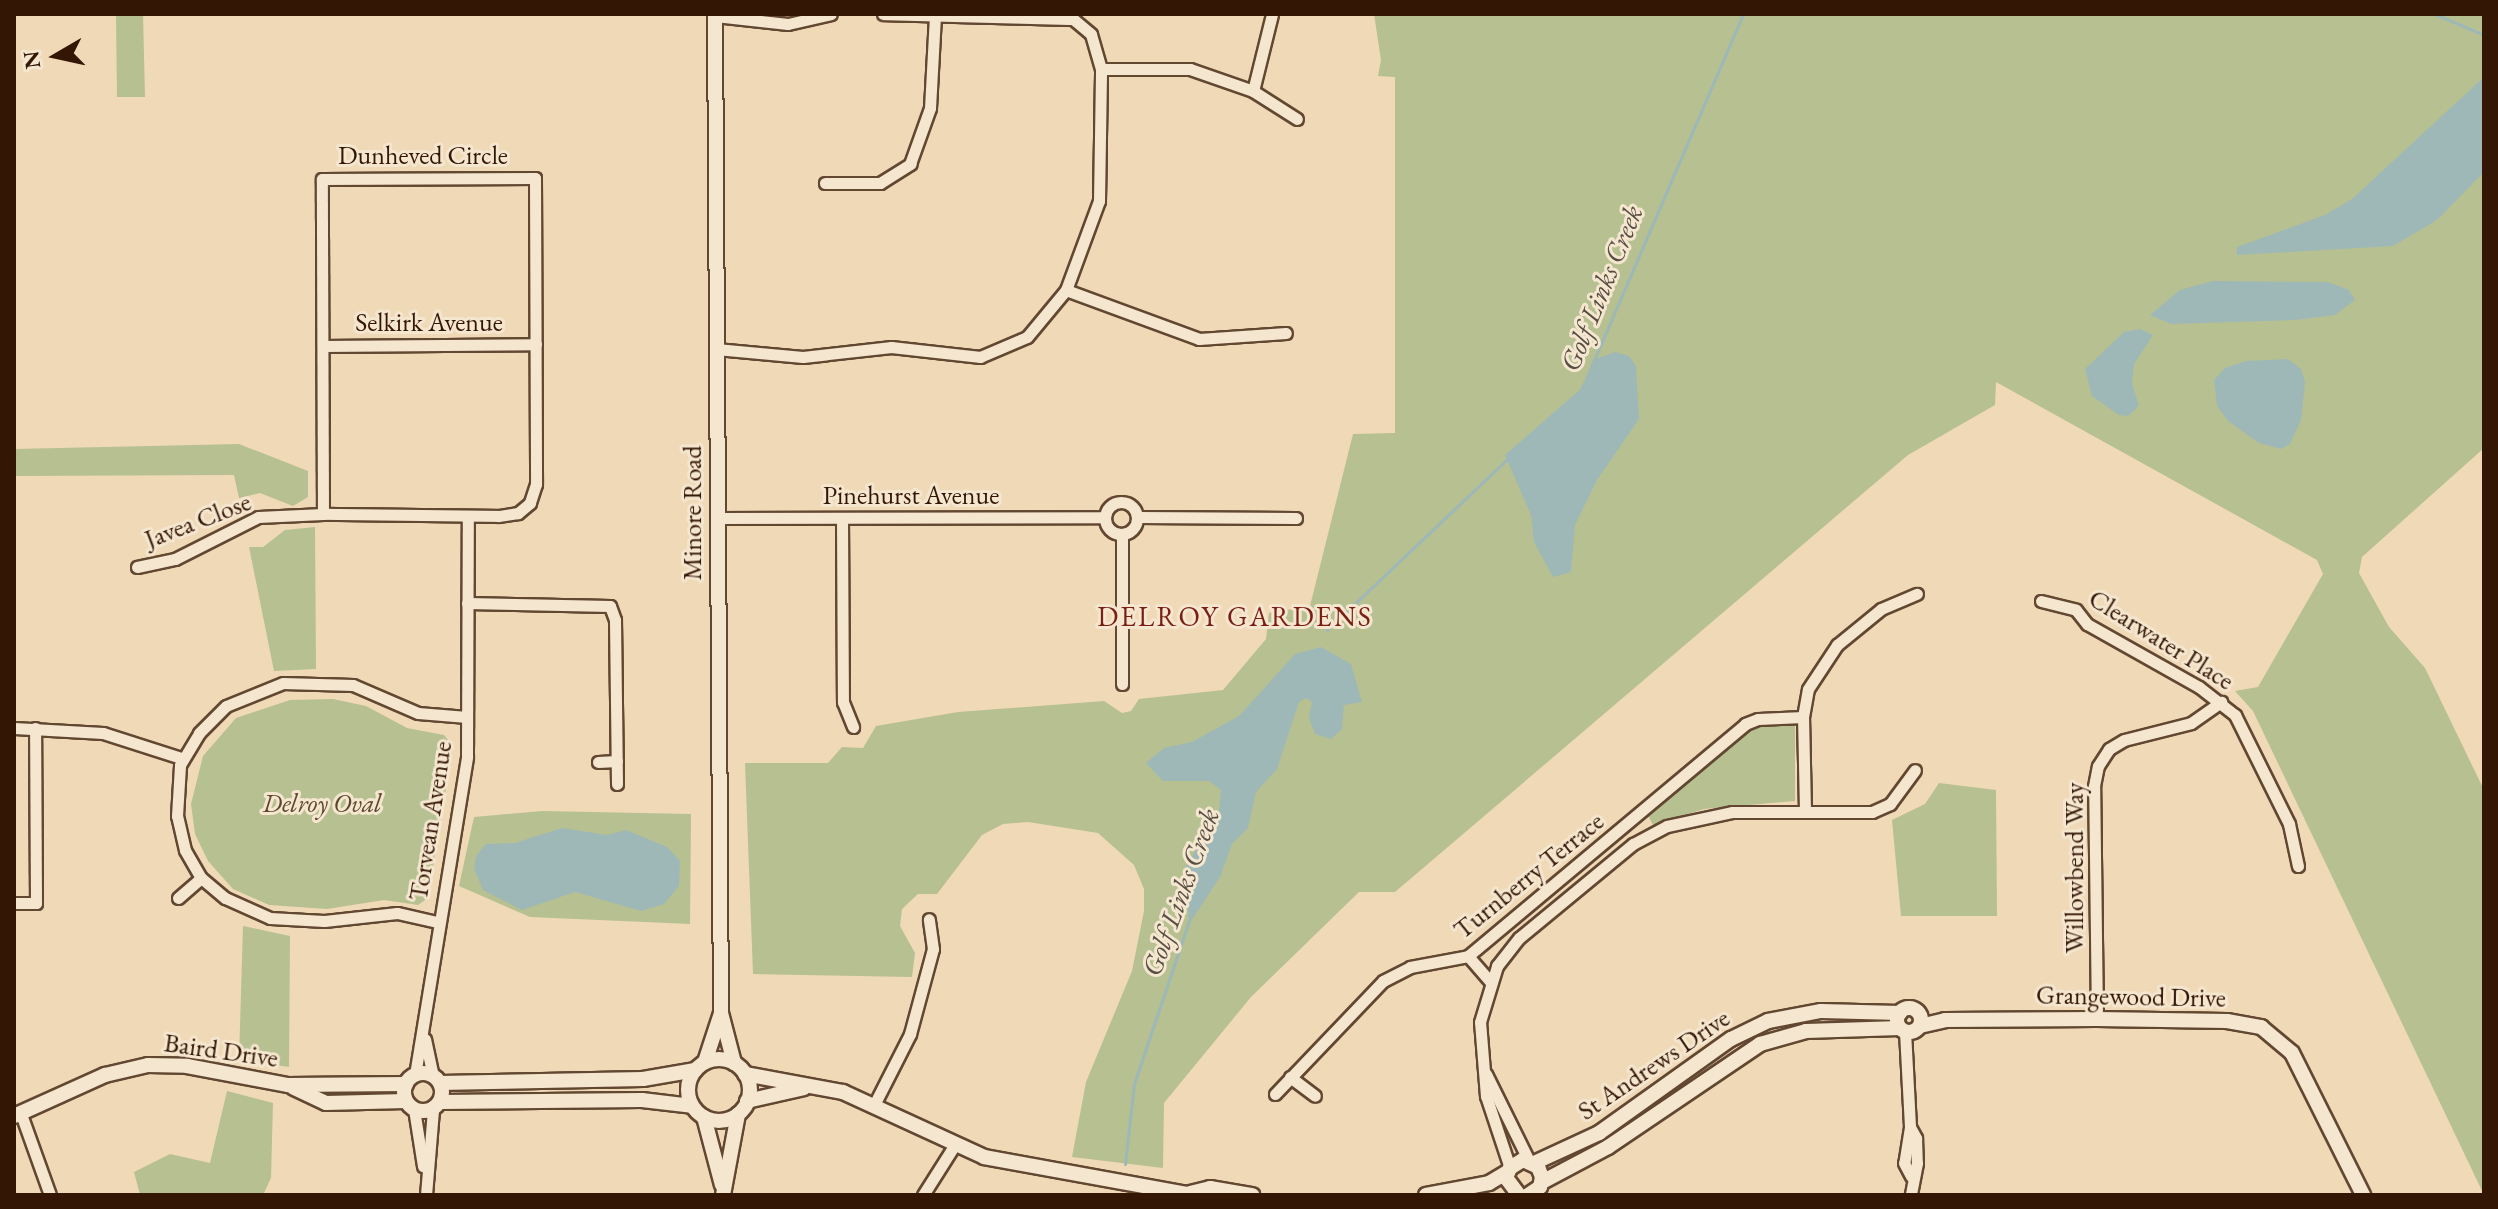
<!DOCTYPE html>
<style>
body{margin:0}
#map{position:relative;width:2498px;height:1209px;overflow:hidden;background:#f0d9b7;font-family:"EB Garamond",serif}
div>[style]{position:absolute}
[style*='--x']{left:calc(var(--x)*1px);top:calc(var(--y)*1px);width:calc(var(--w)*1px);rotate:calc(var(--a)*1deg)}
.green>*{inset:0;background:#b7c090}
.water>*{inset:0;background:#9db8b7}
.stream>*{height:3px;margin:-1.5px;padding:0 1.5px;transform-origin:1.5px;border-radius:1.5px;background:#9db8b7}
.roads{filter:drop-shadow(2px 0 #624731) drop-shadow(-2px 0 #624731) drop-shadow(0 2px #624731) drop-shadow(0 -2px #624731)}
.minor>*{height:11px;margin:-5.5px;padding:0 5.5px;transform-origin:5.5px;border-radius:5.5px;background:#f5e6d0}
.minor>.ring{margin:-5.5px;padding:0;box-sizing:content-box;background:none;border:11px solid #f5e6d0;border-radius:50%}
.tertiary>*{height:14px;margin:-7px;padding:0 7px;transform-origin:7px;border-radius:7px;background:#f5e6d0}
.tertiary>.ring{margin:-7px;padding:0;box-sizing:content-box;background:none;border:14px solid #f5e6d0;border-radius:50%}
span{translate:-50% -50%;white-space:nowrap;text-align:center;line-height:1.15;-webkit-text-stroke:6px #f5e6d0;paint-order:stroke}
.street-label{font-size:26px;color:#331604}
.park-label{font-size:26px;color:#5b492e;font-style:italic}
.water-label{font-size:28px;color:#584f43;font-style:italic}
.neighbourhood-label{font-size:28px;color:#7a1f14;letter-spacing:2px}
.frame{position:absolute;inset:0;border:16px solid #331604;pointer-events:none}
.north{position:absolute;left:16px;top:16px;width:80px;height:80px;-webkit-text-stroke:6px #f5e6d0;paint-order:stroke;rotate:261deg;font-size:22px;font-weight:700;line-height:32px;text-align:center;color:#331604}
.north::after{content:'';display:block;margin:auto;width:28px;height:36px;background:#331604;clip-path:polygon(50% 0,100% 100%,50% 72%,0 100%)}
</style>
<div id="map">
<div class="green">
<i style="clip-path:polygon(116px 14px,143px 14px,145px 97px,117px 97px)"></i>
<i style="clip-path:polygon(1374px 14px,2484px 14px,2484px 448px,2362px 557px,2359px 573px,2389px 627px,2425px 668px,2484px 790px,2484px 1195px,2253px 711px,2235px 691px,2258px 687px,2323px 574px,2317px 560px,1996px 382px,1995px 405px,1908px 455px,1395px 892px,1359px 892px,1251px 997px,1164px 1103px,1163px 1168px,1072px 1157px,1086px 1082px,1132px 971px,1144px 911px,1144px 889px,1134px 865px,1098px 833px,1028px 822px,1003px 824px,982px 835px,937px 894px,918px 894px,902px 909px,900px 926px,915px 953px,912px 977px,753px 974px,745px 763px,828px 763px,842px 747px,863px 748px,876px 726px,958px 712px,1104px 701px,1122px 713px,1131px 711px,1139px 699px,1223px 690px,1266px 639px,1269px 613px,1310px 606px,1353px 434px,1395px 433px,1395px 77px,1378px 76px,1381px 60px)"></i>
<i style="clip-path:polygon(239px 444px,308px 471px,308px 497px,293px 506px,260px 493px,239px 498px,234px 475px,14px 476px,14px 449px)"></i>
<i style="clip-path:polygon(315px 527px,316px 669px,274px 671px,249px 547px,263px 547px,285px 530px)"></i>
<i style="clip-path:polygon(290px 700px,333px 699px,366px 706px,407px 728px,444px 735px,453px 746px,428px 898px,418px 905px,384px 900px,327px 909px,269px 905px,233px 889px,208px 861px,195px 834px,191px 804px,203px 756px,236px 718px)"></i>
<i style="clip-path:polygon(1756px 721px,1795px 721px,1795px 801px,1704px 809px,1653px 825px,1646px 812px)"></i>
<i style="clip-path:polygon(1939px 783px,1996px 790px,1997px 916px,1901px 916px,1892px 820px,1925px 804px)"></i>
<i style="clip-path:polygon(542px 811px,691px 814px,690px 924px,530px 917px,459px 886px,474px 817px)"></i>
<i style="clip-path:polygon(243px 926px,290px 936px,289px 1067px,239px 1060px)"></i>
<i style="clip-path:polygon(227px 1091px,273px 1103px,271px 1178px,263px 1195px,140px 1195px,134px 1172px,170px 1154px,210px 1163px)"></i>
</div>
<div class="water">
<i style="clip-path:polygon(2484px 77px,2484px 172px,2437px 220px,2393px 246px,2237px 255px,2237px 247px,2325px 215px,2352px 199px)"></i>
<i style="clip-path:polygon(2213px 281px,2328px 282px,2349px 290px,2355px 300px,2335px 315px,2295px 320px,2171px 324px,2150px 315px,2180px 290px)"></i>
<i style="clip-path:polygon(2140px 329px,2153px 335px,2134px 364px,2132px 384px,2139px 406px,2128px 416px,2119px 415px,2092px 396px,2085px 369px,2124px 332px)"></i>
<i style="clip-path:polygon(1615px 352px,1629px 356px,1636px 366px,1639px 419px,1597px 480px,1575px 525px,1571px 572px,1553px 577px,1534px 542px,1531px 515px,1505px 455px,1583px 387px,1596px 359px)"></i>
<i style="clip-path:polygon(2246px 361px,2288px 359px,2301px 369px,2305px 382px,2301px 420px,2290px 444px,2281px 449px,2259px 443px,2228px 421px,2217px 406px,2214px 380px,2225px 368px)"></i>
<i style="clip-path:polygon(1321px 647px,1351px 664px,1362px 702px,1344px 705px,1342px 729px,1331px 739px,1315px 734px,1309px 718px,1312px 702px,1306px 698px,1299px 702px,1277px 769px,1256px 792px,1248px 828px,1232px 844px,1220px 877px,1189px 924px,1186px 866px,1219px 814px,1221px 790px,1209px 781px,1163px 781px,1146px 763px,1164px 748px,1192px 742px,1239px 716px,1295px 654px)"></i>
<i style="clip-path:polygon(562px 828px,607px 835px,626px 830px,667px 847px,680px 861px,679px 886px,664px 904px,641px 911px,575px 892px,522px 910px,483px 890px,474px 869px,476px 856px,486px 844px,515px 843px)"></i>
</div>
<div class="stream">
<i style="--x:2435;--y:14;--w:53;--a:23.2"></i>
<i style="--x:1582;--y:388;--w:407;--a:-66.7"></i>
<i style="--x:1327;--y:630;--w:248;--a:-43.5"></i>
<i style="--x:1125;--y:1164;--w:81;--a:-83.6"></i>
<i style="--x:1134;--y:1084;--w:172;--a:-71.4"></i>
</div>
<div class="roads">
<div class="minor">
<i style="--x:715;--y:16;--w:73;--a:6.3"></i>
<i style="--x:788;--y:24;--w:44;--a:-13.1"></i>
<i style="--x:1101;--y:69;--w:89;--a:0"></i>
<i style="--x:1190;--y:69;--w:67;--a:19.2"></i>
<i style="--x:1253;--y:91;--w:52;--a:32.5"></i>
<i style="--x:1253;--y:91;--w:79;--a:-76.1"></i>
<i style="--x:535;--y:178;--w:306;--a:89.8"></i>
<i style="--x:536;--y:484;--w:20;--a:108"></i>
<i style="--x:530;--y:503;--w:16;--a:140"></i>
<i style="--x:518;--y:513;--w:20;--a:171"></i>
<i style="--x:498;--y:516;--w:175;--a:-179.3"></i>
<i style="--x:323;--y:514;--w:335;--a:-90.2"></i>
<i style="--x:322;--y:179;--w:213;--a:-0.3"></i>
<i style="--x:825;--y:183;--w:55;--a:0"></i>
<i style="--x:880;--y:183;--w:36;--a:-32"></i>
<i style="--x:910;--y:164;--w:59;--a:-70.3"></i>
<i style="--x:930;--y:108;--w:91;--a:-86.9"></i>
<i style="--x:1066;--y:290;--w:142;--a:20.2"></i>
<i style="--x:1199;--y:339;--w:87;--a:-3.9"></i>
<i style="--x:323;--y:346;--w:213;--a:-0.5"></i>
<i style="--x:716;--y:349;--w:87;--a:5.3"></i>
<i style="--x:803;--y:357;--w:89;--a:-6.5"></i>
<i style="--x:891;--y:347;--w:90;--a:6.4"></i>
<i style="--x:980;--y:357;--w:51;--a:-23.1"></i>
<i style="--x:1027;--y:337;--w:61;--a:-50.3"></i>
<i style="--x:1066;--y:290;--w:95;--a:-69.7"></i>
<i style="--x:1099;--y:201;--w:132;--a:-89.1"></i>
<i style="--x:1101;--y:69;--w:36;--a:-106"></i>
<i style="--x:1091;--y:34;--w:23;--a:-140"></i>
<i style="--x:1073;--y:19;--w:190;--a:-178.5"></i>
<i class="ring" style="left:1105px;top:502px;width:21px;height:21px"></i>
<i style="--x:1138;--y:517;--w:158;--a:0.4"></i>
<i style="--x:717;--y:518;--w:388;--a:-0.1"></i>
<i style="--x:842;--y:518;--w:184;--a:89.7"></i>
<i style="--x:843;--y:702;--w:27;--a:68"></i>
<i style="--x:137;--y:567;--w:39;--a:-12"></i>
<i style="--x:175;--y:559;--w:93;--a:-26.8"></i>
<i style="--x:258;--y:517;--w:65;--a:-2.6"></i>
<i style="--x:2041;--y:601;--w:36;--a:14"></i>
<i style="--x:2076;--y:610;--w:18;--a:52"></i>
<i style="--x:2087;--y:624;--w:129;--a:29.4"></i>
<i style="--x:2199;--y:687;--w:46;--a:37.9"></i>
<i style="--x:2235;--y:715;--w:122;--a:63.6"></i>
<i style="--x:2289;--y:824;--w:43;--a:77.9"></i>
<i style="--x:467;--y:603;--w:143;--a:1.2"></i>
<i style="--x:610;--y:606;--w:15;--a:70"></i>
<i style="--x:615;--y:620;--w:164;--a:89.3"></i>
<i style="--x:1122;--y:684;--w:150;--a:-90"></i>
<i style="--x:14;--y:728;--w:89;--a:3.2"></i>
<i style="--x:103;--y:733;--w:82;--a:17.8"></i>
<i style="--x:598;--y:762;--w:19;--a:-3"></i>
<i style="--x:1805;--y:811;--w:94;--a:-91.2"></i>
<i style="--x:1803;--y:717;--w:28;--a:-80"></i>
<i style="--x:1808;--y:689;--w:53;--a:-56.6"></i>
<i style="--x:1837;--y:645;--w:57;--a:-39.3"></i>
<i style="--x:1881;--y:609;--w:39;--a:-23"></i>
<i style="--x:178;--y:898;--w:30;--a:-41"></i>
<i style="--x:14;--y:903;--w:22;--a:0"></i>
<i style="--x:36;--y:903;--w:175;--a:-90.3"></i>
<i style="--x:437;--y:922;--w:41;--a:-167.3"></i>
<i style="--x:397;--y:913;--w:73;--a:173.7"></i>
<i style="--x:324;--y:921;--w:54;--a:-176.8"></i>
<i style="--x:270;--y:918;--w:49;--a:-156"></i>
<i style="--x:225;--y:898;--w:31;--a:-140"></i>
<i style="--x:201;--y:878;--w:32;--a:-120"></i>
<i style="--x:185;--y:850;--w:35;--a:-103"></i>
<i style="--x:177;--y:816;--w:51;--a:-86.6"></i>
<i style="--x:180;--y:765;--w:37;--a:-59"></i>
<i style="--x:199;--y:733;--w:38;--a:-45"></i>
<i style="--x:226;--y:706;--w:61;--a:-22"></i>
<i style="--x:283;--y:683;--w:70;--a:1.6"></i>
<i style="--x:353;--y:685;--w:71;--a:23.3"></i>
<i style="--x:418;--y:713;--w:49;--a:4.7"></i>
<i style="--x:1468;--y:956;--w:33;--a:49"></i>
<i style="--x:2097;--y:1019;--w:233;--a:-90.7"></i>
<i style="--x:2094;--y:786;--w:20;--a:-79"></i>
<i style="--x:2098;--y:766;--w:20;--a:-57"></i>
<i style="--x:2109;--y:749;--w:17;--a:-31"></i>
<i style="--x:2124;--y:740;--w:69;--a:-14.2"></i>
<i style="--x:2191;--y:723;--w:37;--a:-35"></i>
<i style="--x:1905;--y:1031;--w:96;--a:87"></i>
<i style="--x:1910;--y:1127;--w:36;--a:99"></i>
<i style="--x:1904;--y:1163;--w:15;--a:62"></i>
<i style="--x:425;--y:1039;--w:38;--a:78"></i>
<i style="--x:1486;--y:1074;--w:97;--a:63.7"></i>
<i style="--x:415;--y:1075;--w:323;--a:-80.7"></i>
<i style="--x:467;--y:756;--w:239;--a:-89.8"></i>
<i style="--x:1290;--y:1077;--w:31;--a:37"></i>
<i style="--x:1275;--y:1094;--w:156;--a:-46.3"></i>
<i style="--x:1383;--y:981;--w:30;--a:-27"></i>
<i style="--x:1410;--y:967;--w:59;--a:-10.7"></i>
<i style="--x:1468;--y:956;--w:361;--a:-39.9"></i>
<i style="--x:1745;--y:724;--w:14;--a:-21"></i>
<i style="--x:1758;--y:719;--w:45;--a:-2.5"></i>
<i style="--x:874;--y:1105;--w:80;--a:-63.1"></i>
<i style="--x:910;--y:1034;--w:88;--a:-74.9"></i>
<i style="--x:933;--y:949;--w:30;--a:-98"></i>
<i style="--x:414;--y:1109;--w:58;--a:81"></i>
<i style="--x:21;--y:1114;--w:86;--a:70.3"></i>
<i style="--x:1910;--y:1127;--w:13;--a:61"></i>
<i style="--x:1916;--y:1138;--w:25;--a:88"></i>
<i style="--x:1917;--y:1163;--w:33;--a:101"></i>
<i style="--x:1510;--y:1168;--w:76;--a:-108.4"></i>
<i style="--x:1486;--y:1096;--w:74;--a:-94.6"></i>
<i style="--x:1480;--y:1022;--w:59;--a:-73.1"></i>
<i style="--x:1497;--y:966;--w:36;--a:-52"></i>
<i style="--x:1519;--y:938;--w:148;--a:-39.5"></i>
<i style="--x:1633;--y:844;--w:38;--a:-28"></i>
<i style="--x:1667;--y:826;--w:66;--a:-12.2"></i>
<i style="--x:1732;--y:812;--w:140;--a:0"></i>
<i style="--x:1872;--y:812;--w:20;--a:-24"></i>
<i style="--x:1890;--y:804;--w:42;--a:-53.7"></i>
<i style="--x:426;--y:1195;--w:86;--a:-85.3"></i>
<i style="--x:923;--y:1195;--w:58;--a:-57.7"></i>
</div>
<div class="tertiary">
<i style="--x:715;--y:14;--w:999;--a:89.66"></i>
<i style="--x:721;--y:1013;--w:52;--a:75.4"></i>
<i class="ring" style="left:1897px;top:1008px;width:10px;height:10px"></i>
<i style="--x:1920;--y:1026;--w:26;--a:-13"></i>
<i style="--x:1945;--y:1020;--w:152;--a:-0.4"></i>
<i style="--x:2097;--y:1019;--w:130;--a:0.9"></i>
<i style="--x:2227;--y:1021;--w:35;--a:10"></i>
<i style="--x:2261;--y:1027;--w:40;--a:40"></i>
<i style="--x:2292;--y:1053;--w:159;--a:63.4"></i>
<i class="ring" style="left:688px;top:1059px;width:48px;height:48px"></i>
<i style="--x:705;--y:1062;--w:52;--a:-71.9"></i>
<i class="ring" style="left:404px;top:1073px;width:24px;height:24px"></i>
<i style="--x:745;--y:1074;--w:100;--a:10.4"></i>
<i style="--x:843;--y:1092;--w:155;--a:24.7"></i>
<i style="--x:984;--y:1157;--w:213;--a:10.3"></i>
<i style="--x:440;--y:1083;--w:203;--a:-1.1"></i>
<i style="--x:643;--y:1079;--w:53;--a:-9.8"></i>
<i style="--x:294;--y:1088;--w:35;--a:25"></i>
<i style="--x:326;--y:1103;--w:80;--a:-1.4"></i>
<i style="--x:747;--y:1101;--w:58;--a:-12.8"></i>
<i style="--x:440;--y:1102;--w:202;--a:-0.6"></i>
<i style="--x:642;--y:1100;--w:50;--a:6.8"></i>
<i style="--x:14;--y:1116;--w:100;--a:-24.3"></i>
<i style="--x:105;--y:1075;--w:44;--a:-13.1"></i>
<i style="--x:148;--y:1065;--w:39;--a:1"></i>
<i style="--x:187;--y:1066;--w:103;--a:10.7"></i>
<i style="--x:288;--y:1085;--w:118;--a:-0.5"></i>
<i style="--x:704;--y:1117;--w:70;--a:75.2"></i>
<i style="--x:1534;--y:1163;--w:72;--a:-24.8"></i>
<i style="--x:1599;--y:1133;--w:162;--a:-35.5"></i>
<i style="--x:1731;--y:1039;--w:41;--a:-25.9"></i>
<i style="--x:1768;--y:1021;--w:54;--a:-10.7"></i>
<i style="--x:1821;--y:1011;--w:79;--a:1.5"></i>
<i style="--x:1542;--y:1182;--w:75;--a:-27.9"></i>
<i style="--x:1608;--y:1147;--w:184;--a:-34.1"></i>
<i style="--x:1760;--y:1044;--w:48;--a:-15.8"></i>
<i style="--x:1806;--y:1031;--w:94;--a:-1.8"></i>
<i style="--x:1190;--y:1193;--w:21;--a:-14"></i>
<i style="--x:1210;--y:1188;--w:43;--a:9.5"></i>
<i style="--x:723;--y:1195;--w:82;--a:-79.5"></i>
<i style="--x:1426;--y:1195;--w:64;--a:-10.8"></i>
<i style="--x:1489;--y:1183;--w:21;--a:-31"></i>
<i style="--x:1519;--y:1195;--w:21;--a:-127"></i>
<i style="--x:1506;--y:1178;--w:11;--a:-68"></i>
<i style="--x:1510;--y:1168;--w:15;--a:-32"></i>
<i style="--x:1523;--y:1160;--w:17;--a:25"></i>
<i style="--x:1538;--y:1167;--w:11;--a:68"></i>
<i style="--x:1542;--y:1177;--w:10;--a:101"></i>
<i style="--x:1540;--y:1187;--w:14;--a:146"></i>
</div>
</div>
<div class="street-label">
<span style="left:423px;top:156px">Dunheved Circle</span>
<span style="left:429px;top:323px">Selkirk Avenue</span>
<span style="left:911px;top:496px">Pinehurst Avenue</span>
<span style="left:693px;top:513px;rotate:-90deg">Minore Road</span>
<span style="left:198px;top:521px;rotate:-21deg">Javea Close</span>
<span style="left:2161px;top:640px;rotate:32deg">Clearwater Place</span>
<span style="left:431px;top:821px;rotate:-81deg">Torvean Avenue</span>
<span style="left:2075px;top:868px;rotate:-90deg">Willowbend Way</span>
<span style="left:1529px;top:876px;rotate:-39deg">Turnberry Terrace</span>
<span style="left:2131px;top:997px;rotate:1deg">Grangewood Drive</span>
<span style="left:221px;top:1051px;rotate:8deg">Baird Drive</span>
<span style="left:1654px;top:1065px;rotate:-34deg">St Andrews Drive</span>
</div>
<div class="park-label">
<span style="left:322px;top:804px">Delroy Oval</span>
</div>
<div class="water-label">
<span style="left:1601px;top:288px;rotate:-68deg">Golf Links Creek</span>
<span style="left:1180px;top:892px;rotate:-70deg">Golf Links Creek</span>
</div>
<div class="neighbourhood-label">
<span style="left:1235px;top:616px">DELROY GARDENS</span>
</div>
<div class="frame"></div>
<div class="north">N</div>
</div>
